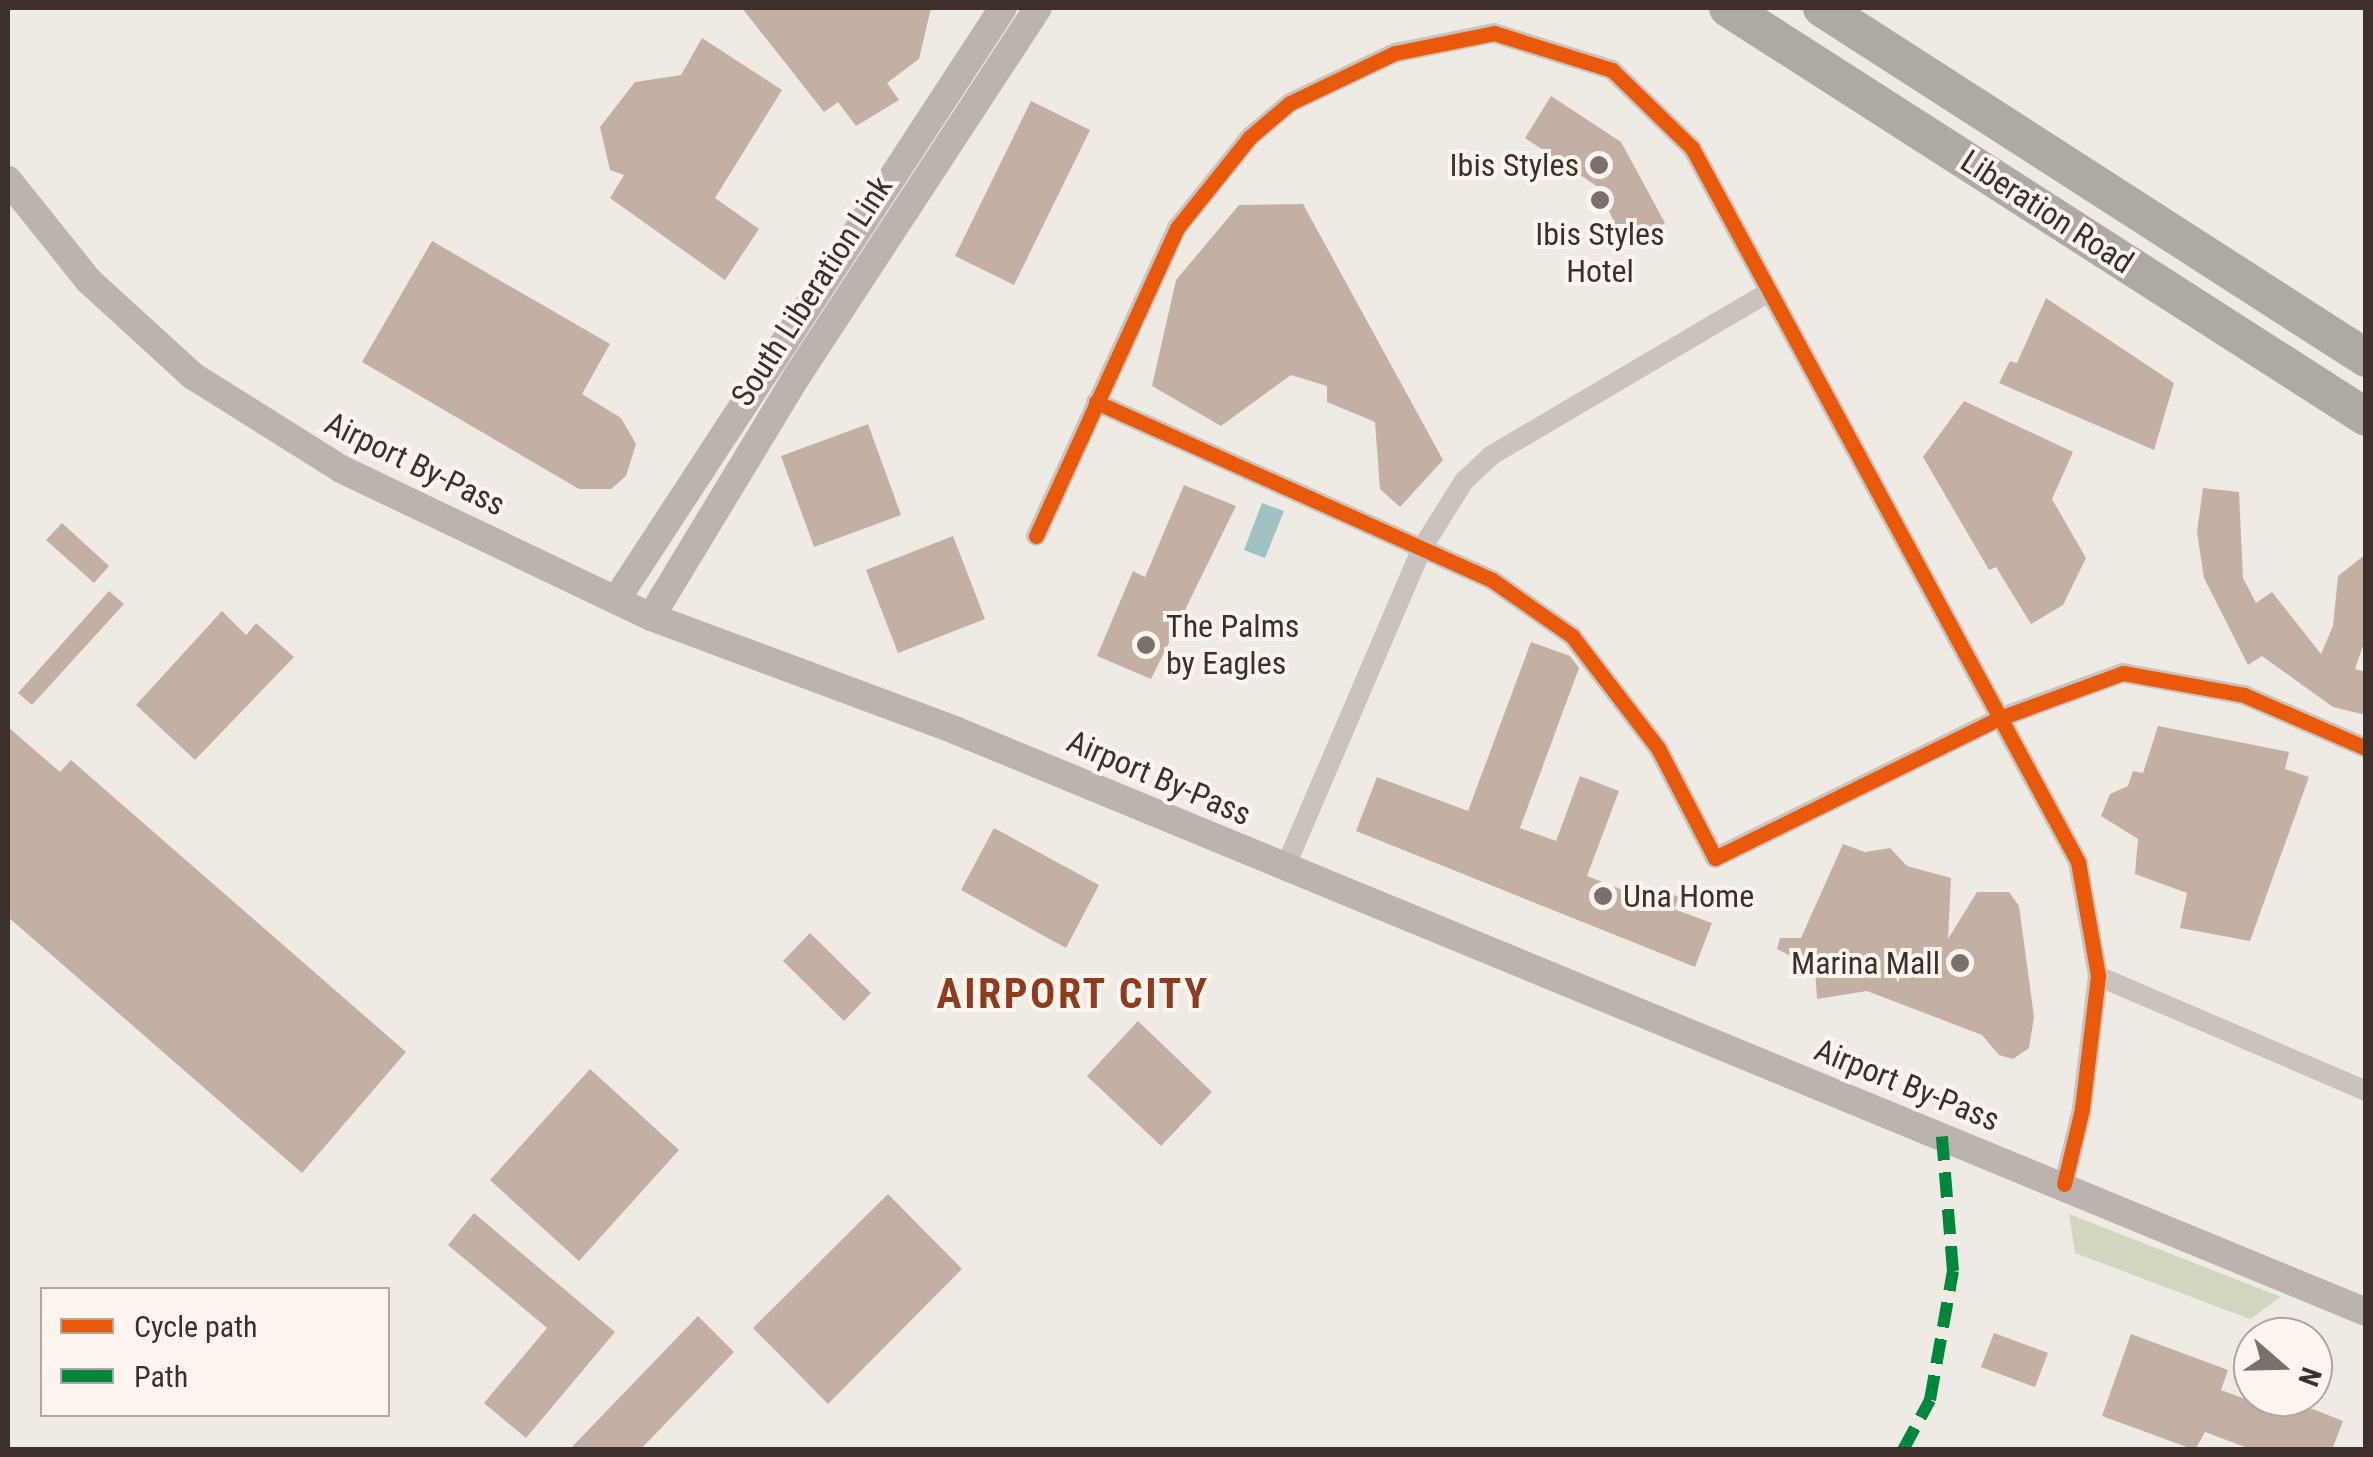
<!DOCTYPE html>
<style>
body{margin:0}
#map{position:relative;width:2373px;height:1457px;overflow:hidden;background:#f0eae4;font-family:"Roboto Condensed",sans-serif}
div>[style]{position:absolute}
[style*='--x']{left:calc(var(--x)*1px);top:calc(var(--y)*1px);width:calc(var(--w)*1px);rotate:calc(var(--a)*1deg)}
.green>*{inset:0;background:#d1d6be}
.water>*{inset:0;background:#a0c1c2}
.building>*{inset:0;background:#c4afa5}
.street>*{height:20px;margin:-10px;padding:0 10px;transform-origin:10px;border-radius:10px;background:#cac3bd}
.secondary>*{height:28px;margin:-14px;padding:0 14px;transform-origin:14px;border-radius:14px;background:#bab3ae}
.highway>*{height:38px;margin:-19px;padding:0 19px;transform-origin:19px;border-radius:19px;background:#afa9a3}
.quiet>*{height:12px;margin-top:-6px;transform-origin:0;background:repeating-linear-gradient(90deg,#00873e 0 25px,transparent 0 37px)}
.cycleway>*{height:15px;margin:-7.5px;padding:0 7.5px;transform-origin:7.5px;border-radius:7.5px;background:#e8590c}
.dots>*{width:28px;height:28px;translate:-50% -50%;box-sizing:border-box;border:5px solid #fbf5ed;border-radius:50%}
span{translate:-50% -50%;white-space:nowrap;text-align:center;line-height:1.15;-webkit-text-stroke:8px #fbf5ed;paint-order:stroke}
.poi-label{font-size:32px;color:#3b302a}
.right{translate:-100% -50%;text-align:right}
.left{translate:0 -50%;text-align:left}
.street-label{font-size:32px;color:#3b302a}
.district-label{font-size:42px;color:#8e3c1f;font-weight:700;letter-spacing:2.5px}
.frame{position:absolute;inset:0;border:10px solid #3b302a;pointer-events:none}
.legend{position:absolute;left:40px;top:1287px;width:350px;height:130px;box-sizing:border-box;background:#fbf5ed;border:2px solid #aea69f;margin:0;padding:12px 18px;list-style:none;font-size:30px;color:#3b302a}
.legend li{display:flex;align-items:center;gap:20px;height:50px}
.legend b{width:50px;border:2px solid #aea69f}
.north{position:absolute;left:2233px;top:1317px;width:100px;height:100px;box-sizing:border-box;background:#fbf5ed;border:2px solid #aea69f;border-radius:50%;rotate:110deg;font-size:28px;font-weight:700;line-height:40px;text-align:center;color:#3b302a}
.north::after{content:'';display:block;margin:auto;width:35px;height:45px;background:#7a716b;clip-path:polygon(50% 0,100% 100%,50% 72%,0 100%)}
</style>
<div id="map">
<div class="green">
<i style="clip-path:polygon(2069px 1214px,2281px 1297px,2250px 1319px,2075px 1253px)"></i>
</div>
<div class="water">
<i style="clip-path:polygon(1262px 503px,1284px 511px,1265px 558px,1244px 550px)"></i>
</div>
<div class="building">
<i style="clip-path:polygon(742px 8px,931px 8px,919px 59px,887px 83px,899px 100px,856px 126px,838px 102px,824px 112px)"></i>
<i style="clip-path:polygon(702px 38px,782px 90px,715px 198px,759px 229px,725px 280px,610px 198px,624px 175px,610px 170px,600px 127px,635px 82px,681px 75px)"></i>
<i style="clip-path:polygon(1551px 96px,1621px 142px,1665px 223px,1625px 246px,1598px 187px,1525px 138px)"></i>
<i style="clip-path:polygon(1031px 101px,1090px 130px,1014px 285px,955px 256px)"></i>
<i style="clip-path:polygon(1303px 204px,1443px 460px,1400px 507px,1380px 489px,1375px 422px,1327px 402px,1327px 386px,1291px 375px,1221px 426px,1152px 386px,1176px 280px,1239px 205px)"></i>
<i style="clip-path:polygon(432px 241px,610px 344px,582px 394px,621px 418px,636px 444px,626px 476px,611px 489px,579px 489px,362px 362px)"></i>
<i style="clip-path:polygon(2046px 298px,2174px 383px,2154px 450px,1999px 383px,2010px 361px,2017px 363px)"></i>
<i style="clip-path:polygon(1964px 401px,2073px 452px,2052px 499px,2086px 558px,2063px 605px,2031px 624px,1996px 567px,1989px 570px,1923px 457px)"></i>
<i style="clip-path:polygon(868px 424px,901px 515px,814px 547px,781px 456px)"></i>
<i style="clip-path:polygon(1184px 485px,1236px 506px,1151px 679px,1097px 656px,1133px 571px,1145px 577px)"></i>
<i style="clip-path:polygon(2203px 488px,2239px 492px,2243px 578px,2256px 603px,2272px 592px,2321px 654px,2333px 626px,2338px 576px,2366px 554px,2366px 637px,2355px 669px,2366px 672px,2366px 715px,2333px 707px,2262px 656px,2248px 665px,2204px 578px,2197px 532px)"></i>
<i style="clip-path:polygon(62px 523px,109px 566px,94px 583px,46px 540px)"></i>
<i style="clip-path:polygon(953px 536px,985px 619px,898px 653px,866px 570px)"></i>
<i style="clip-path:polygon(109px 591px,124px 604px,32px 705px,18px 693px)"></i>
<i style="clip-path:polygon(222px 611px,246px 635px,256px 623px,294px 657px,195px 760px,136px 705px)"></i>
<i style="clip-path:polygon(1531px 642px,1570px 656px,1579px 668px,1520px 828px,1556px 841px,1580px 776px,1619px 791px,1587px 876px,1654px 902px,1659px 889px,1679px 897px,1674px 909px,1712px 923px,1695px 967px,1356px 831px,1377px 777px,1468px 811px)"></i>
<i style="clip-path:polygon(2158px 726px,2289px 752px,2285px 769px,2309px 777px,2250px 941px,2180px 928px,2187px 893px,2135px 874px,2138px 839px,2101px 816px,2110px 794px,2128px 786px,2133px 771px,2143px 773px)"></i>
<i style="clip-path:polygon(8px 727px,60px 772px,71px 760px,406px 1052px,302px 1173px,8px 917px)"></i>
<i style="clip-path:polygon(994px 828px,1099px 885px,1066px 948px,961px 890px)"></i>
<i style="clip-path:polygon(1843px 844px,1865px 852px,1890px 848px,1907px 866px,1951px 878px,1948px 939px,1977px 892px,2009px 892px,2019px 906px,2034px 1017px,2029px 1048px,2013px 1059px,1999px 1055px,1982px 1035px,1867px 991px,1817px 999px,1815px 969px,1777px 949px,1780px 938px,1801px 938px)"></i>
<i style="clip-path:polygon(810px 933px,871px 993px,844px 1021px,783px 961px)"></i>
<i style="clip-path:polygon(1138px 1021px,1212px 1092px,1161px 1146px,1087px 1076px)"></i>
<i style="clip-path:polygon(590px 1069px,679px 1150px,579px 1261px,490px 1180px)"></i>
<i style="clip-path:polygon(888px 1194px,962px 1269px,828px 1404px,753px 1328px)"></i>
<i style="clip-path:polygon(474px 1213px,615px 1332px,526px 1438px,484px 1403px,547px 1328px,448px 1245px)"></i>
<i style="clip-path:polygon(698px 1316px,734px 1352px,640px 1450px,569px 1450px)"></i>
<i style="clip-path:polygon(1994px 1333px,2048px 1353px,2035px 1387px,1981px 1367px)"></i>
<i style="clip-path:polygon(2131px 1334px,2228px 1370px,2221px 1390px,2267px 1407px,2282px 1397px,2343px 1421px,2332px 1450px,2253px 1450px,2205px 1432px,2195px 1450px,2102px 1416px)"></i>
</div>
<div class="street">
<i style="--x:1096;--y:402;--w:434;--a:24.2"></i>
<i style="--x:1492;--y:580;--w:98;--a:35"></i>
<i style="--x:1572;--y:636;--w:141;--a:52.5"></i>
<i style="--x:1658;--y:748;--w:124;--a:62.6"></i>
<i style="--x:1715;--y:858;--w:314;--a:-26.2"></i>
<i style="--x:1997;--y:719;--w:134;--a:-20.1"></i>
<i style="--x:2123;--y:673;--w:123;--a:10.3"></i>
<i style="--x:2244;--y:695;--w:133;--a:23.5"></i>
<i style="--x:1036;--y:536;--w:339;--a:-65.4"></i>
<i style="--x:1177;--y:228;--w:117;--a:-51.3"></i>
<i style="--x:1250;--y:137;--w:52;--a:-40.4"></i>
<i style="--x:1290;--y:103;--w:116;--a:-25.5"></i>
<i style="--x:1395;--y:53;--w:101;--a:-11.4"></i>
<i style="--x:1494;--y:33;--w:124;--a:17.4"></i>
<i style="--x:1612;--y:70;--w:112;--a:44.3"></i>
<i style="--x:1692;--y:148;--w:812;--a:61.6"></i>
<i style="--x:2078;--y:862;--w:116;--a:80"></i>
<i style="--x:2098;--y:976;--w:134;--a:96.9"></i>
<i style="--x:2082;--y:1109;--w:77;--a:103.5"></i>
<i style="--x:1284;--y:870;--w:350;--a:-66.8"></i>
<i style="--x:1422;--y:548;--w:79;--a:-57.9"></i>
<i style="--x:1464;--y:481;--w:38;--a:-43"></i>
<i style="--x:1492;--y:455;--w:319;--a:-30.5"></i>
<i style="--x:2098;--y:976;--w:292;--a:23.2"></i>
</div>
<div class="secondary">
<i style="--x:8;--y:180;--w:129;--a:51.3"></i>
<i style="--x:89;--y:281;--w:141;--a:42.4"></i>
<i style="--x:193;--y:376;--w:175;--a:32.1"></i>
<i style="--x:341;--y:469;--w:344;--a:25.5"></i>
<i style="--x:651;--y:617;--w:327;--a:20.4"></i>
<i style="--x:957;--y:731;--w:1524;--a:22.41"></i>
<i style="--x:616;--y:600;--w:707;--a:-56.83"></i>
<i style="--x:651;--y:617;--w:282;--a:-58.8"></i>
<i style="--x:797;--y:376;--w:440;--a:-56.8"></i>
</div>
<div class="highway">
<i style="--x:1728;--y:8;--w:758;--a:32.66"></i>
<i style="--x:1822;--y:8;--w:647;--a:32.76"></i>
</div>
<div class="quiet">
<i style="--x:1903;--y:1450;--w:57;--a:-61.6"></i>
<i style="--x:1930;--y:1400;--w:131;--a:-79.9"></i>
<i style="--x:1953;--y:1271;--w:135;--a:-94.7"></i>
</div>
<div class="cycleway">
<i style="--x:1096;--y:402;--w:434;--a:24.2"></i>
<i style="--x:1492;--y:580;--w:98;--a:35"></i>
<i style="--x:1572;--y:636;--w:141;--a:52.5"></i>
<i style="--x:1658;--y:748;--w:124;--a:62.6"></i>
<i style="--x:1715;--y:858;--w:314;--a:-26.2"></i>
<i style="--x:1997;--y:719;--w:134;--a:-20.1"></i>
<i style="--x:2123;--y:673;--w:123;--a:10.3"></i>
<i style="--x:2244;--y:695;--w:133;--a:23.5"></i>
<i style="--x:1036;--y:536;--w:339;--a:-65.4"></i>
<i style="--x:1177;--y:228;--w:117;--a:-51.3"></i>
<i style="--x:1250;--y:137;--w:52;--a:-40.4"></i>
<i style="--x:1290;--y:103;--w:116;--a:-25.5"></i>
<i style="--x:1395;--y:53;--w:101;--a:-11.4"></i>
<i style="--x:1494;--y:33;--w:124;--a:17.4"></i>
<i style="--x:1612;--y:70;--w:112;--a:44.3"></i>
<i style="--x:1692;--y:148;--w:812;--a:61.6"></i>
<i style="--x:2078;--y:862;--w:116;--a:80"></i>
<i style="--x:2098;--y:976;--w:134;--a:96.9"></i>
<i style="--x:2082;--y:1109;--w:77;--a:103.5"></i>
</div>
<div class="dots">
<i style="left:1599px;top:165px;background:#7a716b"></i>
<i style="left:1600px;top:200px;background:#7a716b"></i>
<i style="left:1146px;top:645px;background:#7a716b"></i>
<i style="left:1603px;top:896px;background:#7a716b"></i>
<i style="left:1960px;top:963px;background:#7a716b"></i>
</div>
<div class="poi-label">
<span class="right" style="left:1579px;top:165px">Ibis Styles</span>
<span style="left:1600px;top:253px">Ibis Styles<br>Hotel</span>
<span class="left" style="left:1166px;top:645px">The Palms<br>by Eagles</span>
<span class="left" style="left:1623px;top:896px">Una Home</span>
<span class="right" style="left:1940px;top:963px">Marina Mall</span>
</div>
<div class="street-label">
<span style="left:2047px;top:212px;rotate:33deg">Liberation Road</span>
<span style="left:812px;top:291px;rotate:-57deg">South Liberation Link</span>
<span style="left:415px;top:464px;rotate:26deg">Airport By-Pass</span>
<span style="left:1159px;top:778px;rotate:23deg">Airport By-Pass</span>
<span style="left:1907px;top:1085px;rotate:22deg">Airport By-Pass</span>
</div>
<div class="district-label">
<span style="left:1073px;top:994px">AIRPORT CITY</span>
</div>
<div class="frame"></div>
<ul class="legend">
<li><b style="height:12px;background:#e8590c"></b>Cycle path</li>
<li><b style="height:12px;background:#00873e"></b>Path</li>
</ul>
<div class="north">N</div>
</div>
